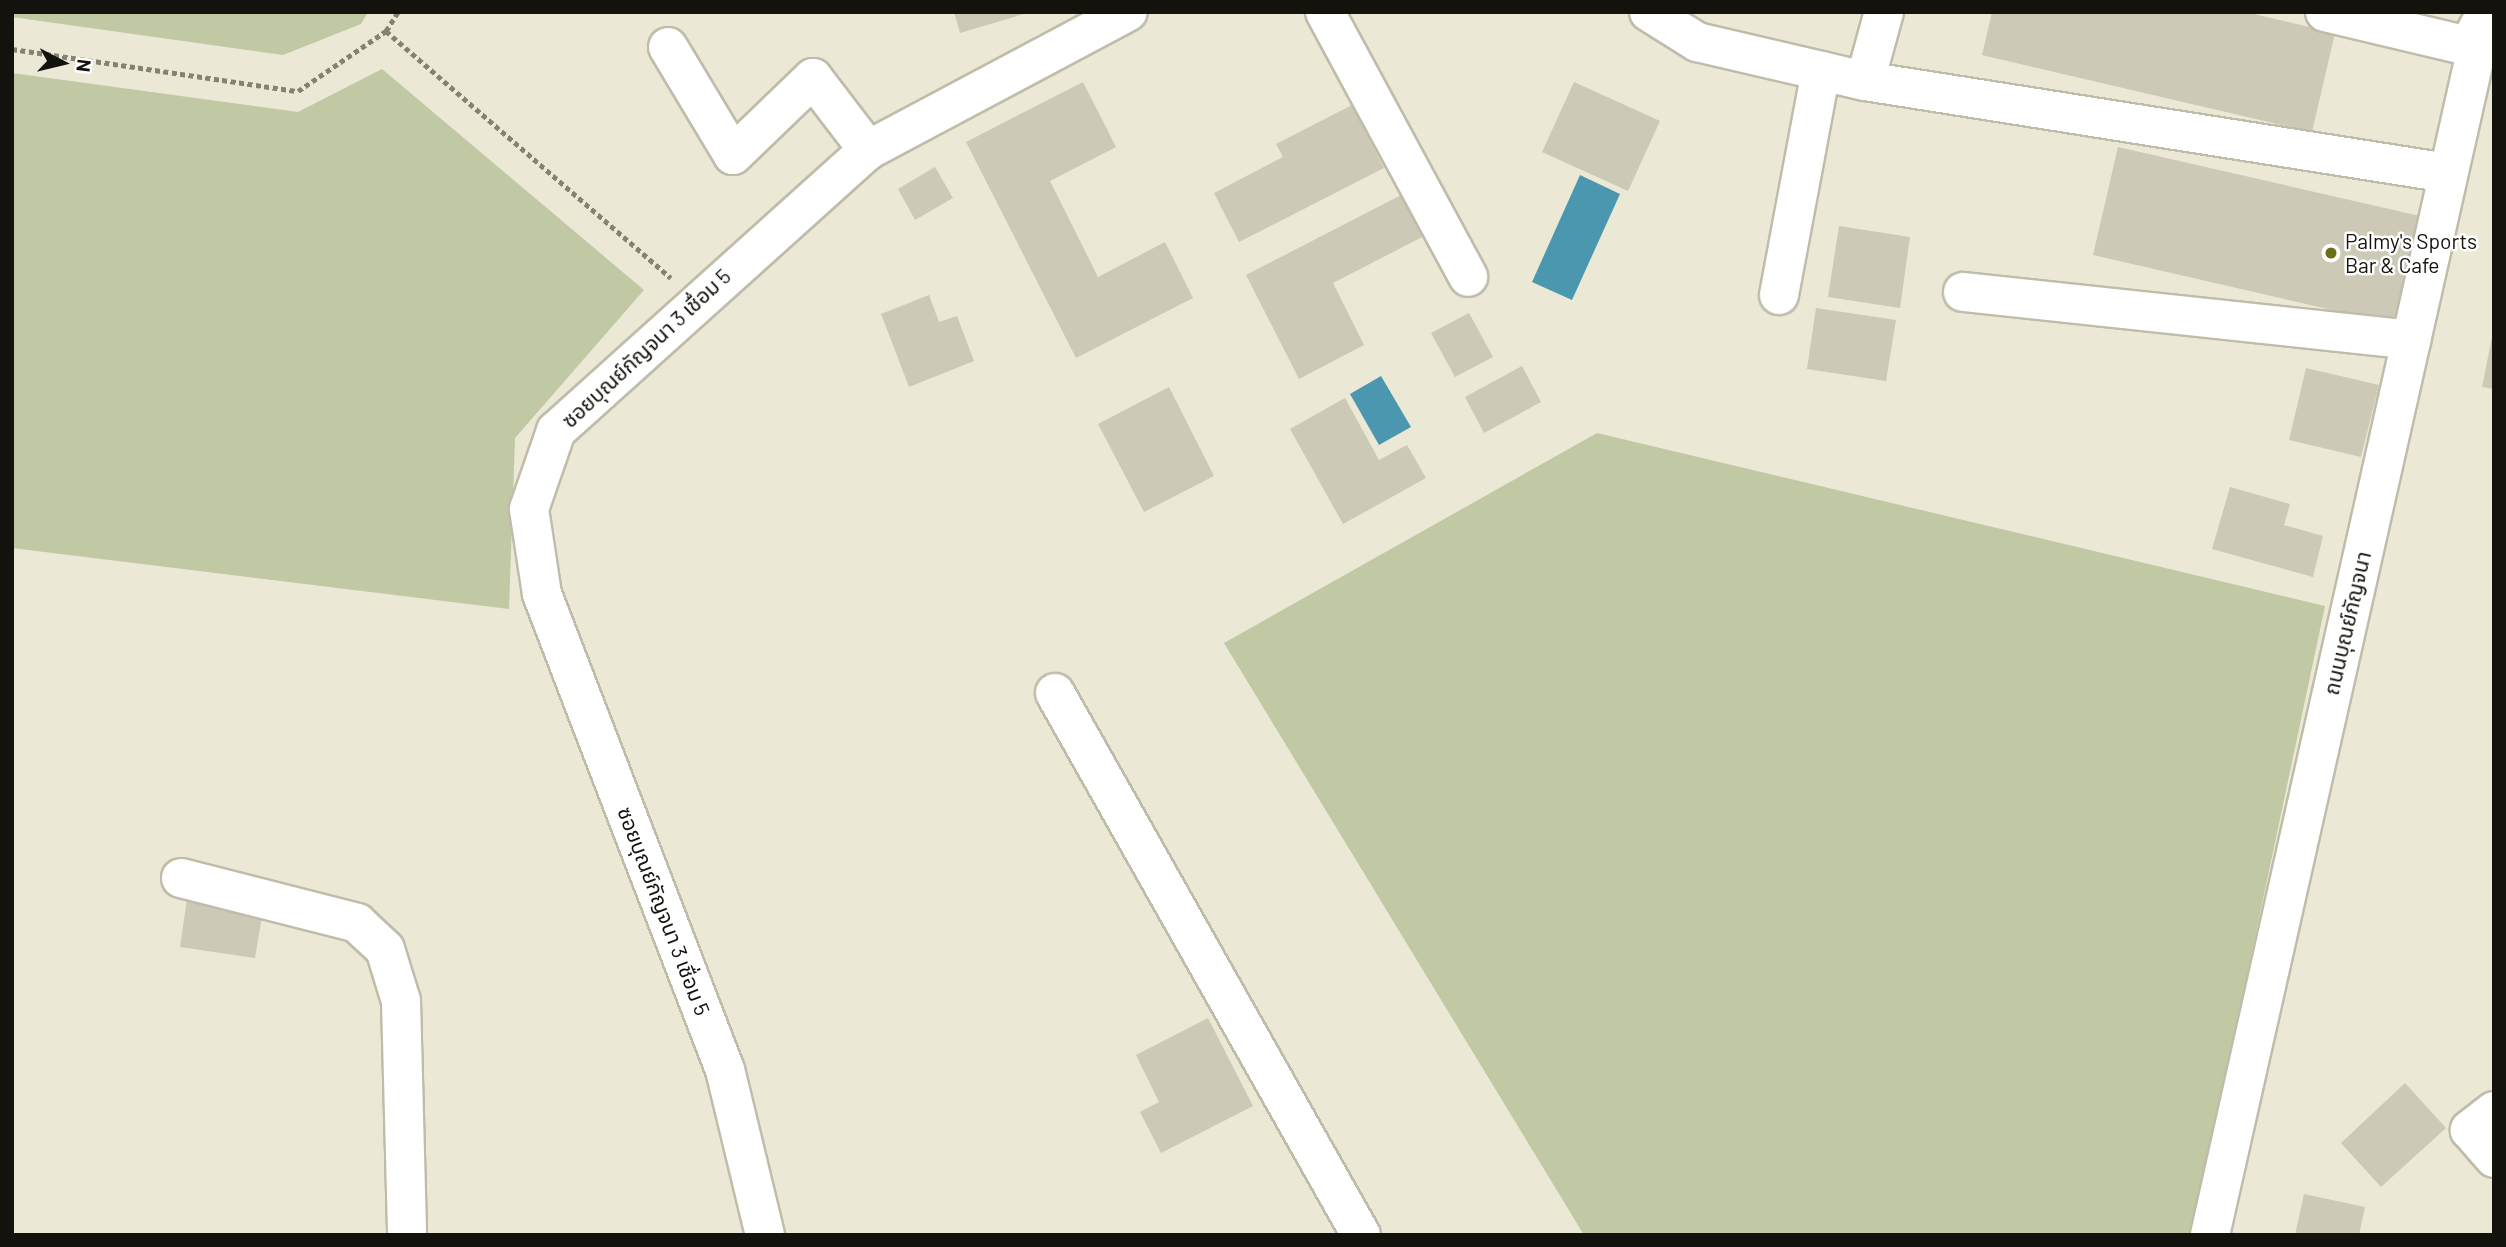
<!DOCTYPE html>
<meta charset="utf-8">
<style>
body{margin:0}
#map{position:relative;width:2506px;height:1247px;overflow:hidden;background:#ebe8d5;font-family:Barlow,"Noto Sans Thai",sans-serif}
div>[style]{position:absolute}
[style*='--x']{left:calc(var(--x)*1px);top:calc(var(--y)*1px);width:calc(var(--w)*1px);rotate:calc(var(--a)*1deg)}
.green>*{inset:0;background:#c0c8a4}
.water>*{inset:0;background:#4b97af}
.building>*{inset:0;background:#ccc9b7}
.path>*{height:4.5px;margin-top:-2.25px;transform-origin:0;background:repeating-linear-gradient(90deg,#848275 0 5px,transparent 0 8.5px)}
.roads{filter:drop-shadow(2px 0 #c0bcaa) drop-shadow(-2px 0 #c0bcaa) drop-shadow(0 2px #c0bcaa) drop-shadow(0 -2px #c0bcaa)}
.minor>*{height:38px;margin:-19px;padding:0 19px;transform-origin:19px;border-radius:19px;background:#fff}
.dots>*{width:19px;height:19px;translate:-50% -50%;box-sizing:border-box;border:4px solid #fff;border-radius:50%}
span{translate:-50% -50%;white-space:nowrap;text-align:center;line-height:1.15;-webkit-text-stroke:5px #fff;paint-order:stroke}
.poi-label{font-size:21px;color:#13120c}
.left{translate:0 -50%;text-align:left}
.street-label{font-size:21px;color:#13120c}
.frame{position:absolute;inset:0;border:14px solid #13120c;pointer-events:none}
.north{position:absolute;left:28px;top:28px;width:70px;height:70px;-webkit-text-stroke:5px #fff;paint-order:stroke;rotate:97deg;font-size:19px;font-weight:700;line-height:28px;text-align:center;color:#13120c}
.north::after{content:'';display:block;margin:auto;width:24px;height:32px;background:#13120c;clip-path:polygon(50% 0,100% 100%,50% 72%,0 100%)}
</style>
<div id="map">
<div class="green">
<i style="clip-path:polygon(12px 12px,368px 12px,361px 24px,283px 55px,12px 17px)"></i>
<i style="clip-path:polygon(382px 69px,644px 290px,515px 438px,509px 609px,12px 548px,12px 73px,298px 112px)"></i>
<i style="clip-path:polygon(1597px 433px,2325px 606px,2192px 1235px,1584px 1235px,1224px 643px)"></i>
</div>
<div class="water">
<i style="clip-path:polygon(1580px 175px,1620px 194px,1572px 300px,1532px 282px)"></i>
<i style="clip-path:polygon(1381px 376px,1411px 427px,1379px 445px,1350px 394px)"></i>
</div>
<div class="building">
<i style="clip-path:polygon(954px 12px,1026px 12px,1027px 13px,960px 33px)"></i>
<i style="clip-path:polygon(1992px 12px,2246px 12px,2335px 33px,2312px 132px,1982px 55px)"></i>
<i style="clip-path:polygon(1083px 82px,1116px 147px,1050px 181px,1098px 277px,1165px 242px,1193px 298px,1076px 358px,966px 142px)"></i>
<i style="clip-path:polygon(1574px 82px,1660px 121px,1628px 191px,1542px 152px)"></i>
<i style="clip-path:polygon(1352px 105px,1384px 168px,1239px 242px,1214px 193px,1283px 157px,1276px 144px)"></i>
<i style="clip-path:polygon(2118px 147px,2420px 216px,2393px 324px,2093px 255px)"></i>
<i style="clip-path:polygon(935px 167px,953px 198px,915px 220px,898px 189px)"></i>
<i style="clip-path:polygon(1405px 193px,1426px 235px,1333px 283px,1364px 345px,1299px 379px,1246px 275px)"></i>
<i style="clip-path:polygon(1839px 226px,1910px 237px,1900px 308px,1828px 297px)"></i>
<i style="clip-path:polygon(929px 295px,939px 322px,957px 316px,974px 361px,909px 387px,881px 314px)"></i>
<i style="clip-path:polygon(1816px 308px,1896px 320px,1886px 381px,1807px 369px)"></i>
<i style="clip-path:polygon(1469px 313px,1493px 357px,1455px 377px,1431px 333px)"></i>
<i style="clip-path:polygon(2493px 332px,2494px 332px,2494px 389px,2482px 387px)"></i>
<i style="clip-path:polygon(1522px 366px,1541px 402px,1484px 433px,1465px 397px)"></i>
<i style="clip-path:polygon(2306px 368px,2379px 385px,2361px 457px,2289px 440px)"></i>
<i style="clip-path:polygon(1169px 387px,1214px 476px,1144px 512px,1098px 424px)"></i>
<i style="clip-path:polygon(1345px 398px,1379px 460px,1407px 445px,1426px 478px,1343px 524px,1290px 429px)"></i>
<i style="clip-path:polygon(2230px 487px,2290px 504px,2284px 525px,2323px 536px,2313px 577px,2212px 549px)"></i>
<i style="clip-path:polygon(187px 899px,263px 910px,255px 958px,180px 947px)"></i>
<i style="clip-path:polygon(1208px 1018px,1253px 1106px,1161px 1153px,1140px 1112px,1159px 1102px,1136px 1055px)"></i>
<i style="clip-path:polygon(2405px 1083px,2446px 1128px,2381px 1187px,2341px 1143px)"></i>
<i style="clip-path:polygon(2304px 1194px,2365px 1207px,2359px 1235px,2295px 1235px)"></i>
</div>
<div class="path">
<i style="--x:386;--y:31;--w:377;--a:40.9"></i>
<i style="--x:12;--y:49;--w:289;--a:8.4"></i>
<i style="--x:298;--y:91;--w:107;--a:-34.3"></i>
<i style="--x:386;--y:31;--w:22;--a:-58"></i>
</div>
<div class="roads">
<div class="minor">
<i style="--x:1325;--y:12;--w:301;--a:61.6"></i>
<i style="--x:1649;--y:12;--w:57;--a:32"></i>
<i style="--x:1697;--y:42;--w:172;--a:13.1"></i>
<i style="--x:1865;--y:81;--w:589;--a:8.98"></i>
<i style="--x:2325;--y:12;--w:147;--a:13.4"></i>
<i style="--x:2468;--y:46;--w:33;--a:-61"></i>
<i style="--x:668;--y:47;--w:126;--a:59"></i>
<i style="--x:733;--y:155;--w:111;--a:-43.9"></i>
<i style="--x:813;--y:78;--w:91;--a:52.6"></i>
<i style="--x:1865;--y:81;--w:72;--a:-74.6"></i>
<i style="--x:1963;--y:292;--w:451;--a:6.1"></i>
<i style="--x:1779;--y:295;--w:228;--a:-79.4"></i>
<i style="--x:1055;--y:693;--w:622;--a:60.55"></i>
<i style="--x:181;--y:878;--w:182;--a:14.3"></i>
<i style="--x:357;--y:923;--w:38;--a:43"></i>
<i style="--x:385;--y:949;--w:54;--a:72.9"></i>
<i style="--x:401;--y:1001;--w:234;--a:88.5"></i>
<i style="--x:2494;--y:1111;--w:31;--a:142"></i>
<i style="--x:2470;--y:1130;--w:37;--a:49"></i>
<i style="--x:765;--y:1235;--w:170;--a:-103.6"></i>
<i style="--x:725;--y:1070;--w:510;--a:-111.03"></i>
<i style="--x:542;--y:594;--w:86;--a:-98.7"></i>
<i style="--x:529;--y:509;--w:83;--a:-70.9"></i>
<i style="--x:556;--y:431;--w:420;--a:-42"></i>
<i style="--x:868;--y:150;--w:294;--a:-28"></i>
<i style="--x:2210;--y:1235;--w:1254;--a:-77.33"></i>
</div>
</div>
<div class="dots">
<i style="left:2331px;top:253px;background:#687017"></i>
</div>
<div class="poi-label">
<span class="left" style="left:2345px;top:253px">Palmy's Sports<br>Bar &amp; Cafe</span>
</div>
<div class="street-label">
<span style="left:646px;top:348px;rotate:-43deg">ซอยบุณย์กัญจนา 3 เชื่อม 5</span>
<span style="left:2347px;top:623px;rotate:-77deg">ถนนบุณย์กัญจนา</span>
<span style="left:664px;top:911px;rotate:69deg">ซอยบุณย์กัญจนา 3 เชื่อม 5</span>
</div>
<div class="frame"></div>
<div class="north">N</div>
</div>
